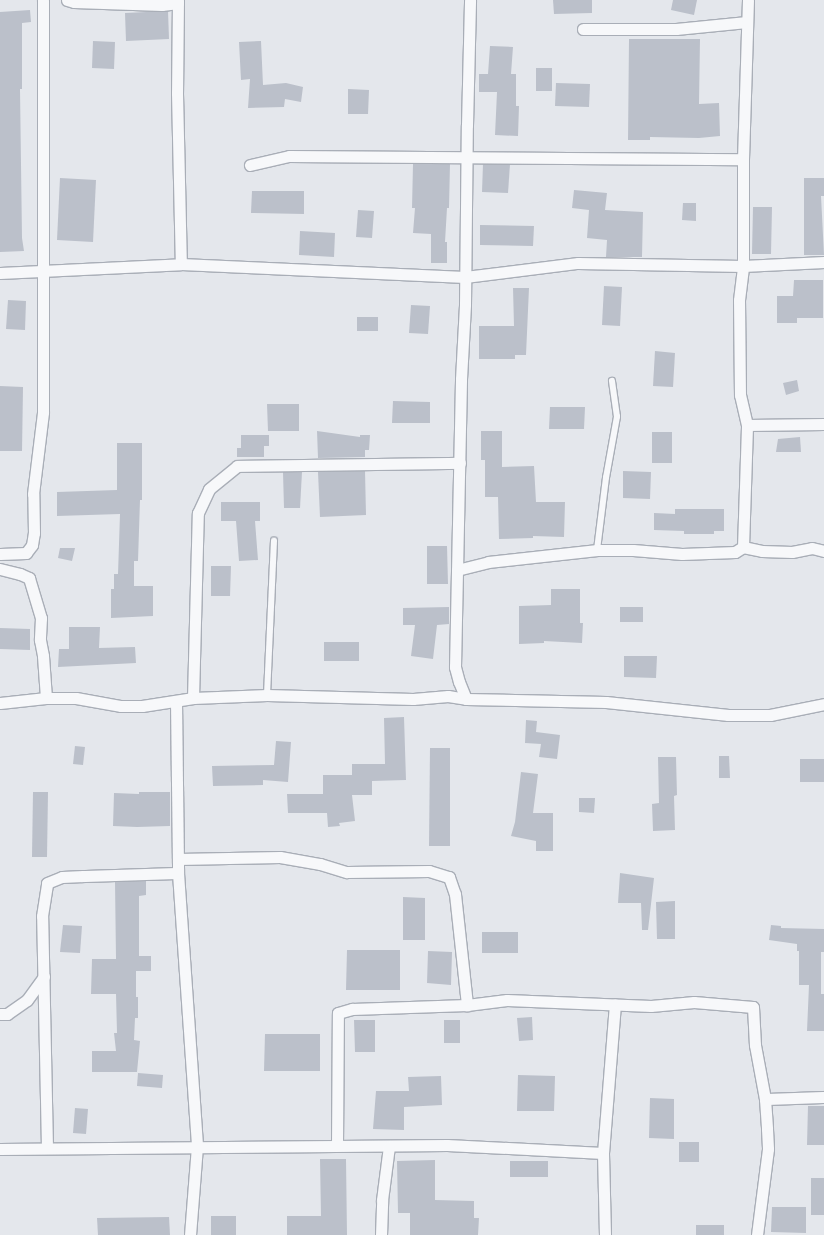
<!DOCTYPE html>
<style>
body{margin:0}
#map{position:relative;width:824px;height:1235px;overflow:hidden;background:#e4e7ec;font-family:Jost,sans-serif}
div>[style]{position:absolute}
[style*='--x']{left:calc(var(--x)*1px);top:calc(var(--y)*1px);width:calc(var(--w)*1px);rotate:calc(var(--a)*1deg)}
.building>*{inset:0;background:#bbc0ca}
.roads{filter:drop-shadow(1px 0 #a9aeb7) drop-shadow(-1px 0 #a9aeb7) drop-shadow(0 1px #a9aeb7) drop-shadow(0 -1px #a9aeb7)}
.lane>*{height:5.5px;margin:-2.75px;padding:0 2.75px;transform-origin:2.75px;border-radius:2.75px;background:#f7f8fa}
.street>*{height:11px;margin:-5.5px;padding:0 5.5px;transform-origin:5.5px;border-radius:5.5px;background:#f7f8fa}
span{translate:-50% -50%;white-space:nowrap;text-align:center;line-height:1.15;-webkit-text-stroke:3px #f4f6f9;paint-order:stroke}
</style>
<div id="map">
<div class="building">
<i style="clip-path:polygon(553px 0,592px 0,592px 13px,554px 14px)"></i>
<i style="clip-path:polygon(673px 0,697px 0,694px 15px,671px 10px)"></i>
<i style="clip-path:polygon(30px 10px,31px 22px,22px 23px,22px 89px,20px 89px,22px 238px,24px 251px,0 252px,0 12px)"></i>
<i style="clip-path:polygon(168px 11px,169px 39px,126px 41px,125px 13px)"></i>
<i style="clip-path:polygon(629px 39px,700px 39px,699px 104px,719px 103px,720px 136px,699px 138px,650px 137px,650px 140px,628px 140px)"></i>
<i style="clip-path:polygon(93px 41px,115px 42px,114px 69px,92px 68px)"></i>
<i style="clip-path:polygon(261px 41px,263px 85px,286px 83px,303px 87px,301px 102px,285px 99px,284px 107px,248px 108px,250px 79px,241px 80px,239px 42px)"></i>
<i style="clip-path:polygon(490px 46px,513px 47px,511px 74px,516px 74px,516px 106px,519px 106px,518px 136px,495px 135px,497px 92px,479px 92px,479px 74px,488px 74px)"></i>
<i style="clip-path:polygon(536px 68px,552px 68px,552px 91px,536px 91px)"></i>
<i style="clip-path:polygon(556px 83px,590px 84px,589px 107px,555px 106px)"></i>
<i style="clip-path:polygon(348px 89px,369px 90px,368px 114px,348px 114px)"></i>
<i style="clip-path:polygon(413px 164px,450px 164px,449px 208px,447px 208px,445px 242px,447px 242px,447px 263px,431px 263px,431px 234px,413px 233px,415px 208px,412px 208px)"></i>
<i style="clip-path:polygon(483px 164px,510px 164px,508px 193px,482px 192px)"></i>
<i style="clip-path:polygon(60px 178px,96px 180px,93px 242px,57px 240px)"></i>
<i style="clip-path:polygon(804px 178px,824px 178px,824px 196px,821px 196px,824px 255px,804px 255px)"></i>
<i style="clip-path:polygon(574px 190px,607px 193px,605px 210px,643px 212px,642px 257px,606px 257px,607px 240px,587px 238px,589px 210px,572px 208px)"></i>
<i style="clip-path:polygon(252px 191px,304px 191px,304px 214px,251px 213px)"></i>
<i style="clip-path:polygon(683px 203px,696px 203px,696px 221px,682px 220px)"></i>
<i style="clip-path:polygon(753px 207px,772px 207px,771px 254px,752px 254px)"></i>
<i style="clip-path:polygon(358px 210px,374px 211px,372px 238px,356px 237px)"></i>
<i style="clip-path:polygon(480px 225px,534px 226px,533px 246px,480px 245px)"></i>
<i style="clip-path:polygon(300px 231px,335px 233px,334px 257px,299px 255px)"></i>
<i style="clip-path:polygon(794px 280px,823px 280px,823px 318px,797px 318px,797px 323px,777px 323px,777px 296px,793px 296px)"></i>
<i style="clip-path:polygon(604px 286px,622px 287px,620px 326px,602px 325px)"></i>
<i style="clip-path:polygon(513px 288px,529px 288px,526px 355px,515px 355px,515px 359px,479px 359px,479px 326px,514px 326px)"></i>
<i style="clip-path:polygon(8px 300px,26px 301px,25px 330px,6px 329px)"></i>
<i style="clip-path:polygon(411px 305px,430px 306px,428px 334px,409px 333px)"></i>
<i style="clip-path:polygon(357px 317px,378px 317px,378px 331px,357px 331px)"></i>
<i style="clip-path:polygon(655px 351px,675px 353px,673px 387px,653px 386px)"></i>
<i style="clip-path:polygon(797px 380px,799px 391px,786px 395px,783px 383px)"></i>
<i style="clip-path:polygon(0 386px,23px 387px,22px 451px,0 451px)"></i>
<i style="clip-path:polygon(393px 401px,430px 402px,430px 423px,392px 423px)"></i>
<i style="clip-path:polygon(267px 404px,299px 404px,299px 431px,268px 431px)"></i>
<i style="clip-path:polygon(550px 407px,585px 407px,584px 429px,549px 429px)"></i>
<i style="clip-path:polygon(317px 431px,360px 437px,360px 435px,370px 435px,369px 450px,365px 450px,365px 457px,318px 458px)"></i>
<i style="clip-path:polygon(481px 431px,502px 431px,502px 467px,534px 466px,536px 502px,565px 502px,564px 537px,533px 536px,533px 538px,499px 539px,498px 497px,485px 497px,485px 460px,481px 460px)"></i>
<i style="clip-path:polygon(652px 432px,672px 432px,672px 463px,652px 463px)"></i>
<i style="clip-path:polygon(241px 435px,269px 435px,269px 446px,264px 446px,264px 457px,237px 457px,237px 448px,241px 448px)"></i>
<i style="clip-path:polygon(800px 437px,801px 452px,776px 452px,778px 439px)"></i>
<i style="clip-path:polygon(117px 443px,142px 443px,142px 500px,140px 500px,138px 561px,134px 561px,134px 586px,153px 586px,153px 616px,111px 618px,111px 589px,114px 589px,114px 574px,118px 574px,120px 514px,57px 516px,57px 492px,117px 490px)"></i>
<i style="clip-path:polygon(365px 471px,366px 515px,320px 517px,318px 472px)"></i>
<i style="clip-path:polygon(623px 471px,651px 472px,650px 499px,623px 498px)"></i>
<i style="clip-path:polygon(283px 472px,302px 472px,300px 508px,284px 508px)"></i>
<i style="clip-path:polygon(221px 502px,260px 502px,260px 521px,255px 521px,258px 560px,239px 561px,236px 521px,221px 521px)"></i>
<i style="clip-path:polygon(675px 509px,724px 509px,724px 531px,714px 531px,714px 534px,684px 534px,684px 531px,654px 530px,654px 513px,675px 514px)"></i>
<i style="clip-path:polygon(427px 546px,447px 546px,448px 584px,427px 584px)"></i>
<i style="clip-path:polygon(60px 548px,75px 548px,72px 561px,58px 558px)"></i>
<i style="clip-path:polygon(211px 566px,231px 566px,230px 596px,211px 596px)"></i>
<i style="clip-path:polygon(551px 589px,580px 589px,580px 623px,583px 623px,582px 643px,544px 641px,544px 643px,519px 644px,519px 606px,551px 605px)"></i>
<i style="clip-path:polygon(449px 607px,449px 624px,437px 625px,433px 659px,411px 656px,415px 625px,403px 625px,403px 608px)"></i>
<i style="clip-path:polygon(620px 607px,643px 607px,643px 622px,620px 622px)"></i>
<i style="clip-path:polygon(69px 627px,100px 627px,99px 648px,135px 647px,136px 663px,58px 667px,59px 649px,69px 649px)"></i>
<i style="clip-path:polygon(0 628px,30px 629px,30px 650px,0 649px)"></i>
<i style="clip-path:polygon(324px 642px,359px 642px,359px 661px,324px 661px)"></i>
<i style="clip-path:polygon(624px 656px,657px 656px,656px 678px,624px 677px)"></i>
<i style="clip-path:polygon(404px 717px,406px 780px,372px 781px,372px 795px,352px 795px,355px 821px,339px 823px,340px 826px,328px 827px,327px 813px,288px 813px,287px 794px,323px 794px,323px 775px,352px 775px,352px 764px,385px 764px,384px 718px)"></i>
<i style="clip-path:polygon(526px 720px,537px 721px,536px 732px,560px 735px,557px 759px,539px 757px,541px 744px,525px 743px)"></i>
<i style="clip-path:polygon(276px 741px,291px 742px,288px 782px,263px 780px,263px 785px,213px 786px,212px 766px,274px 765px)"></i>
<i style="clip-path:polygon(75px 746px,85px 747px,83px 765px,73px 764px)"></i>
<i style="clip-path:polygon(430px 748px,450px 748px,450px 846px,429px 846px)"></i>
<i style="clip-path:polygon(719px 756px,729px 756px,730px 778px,719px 778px)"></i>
<i style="clip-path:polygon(658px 757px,676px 757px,677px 795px,674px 796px,675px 830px,653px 831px,652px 804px,659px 803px)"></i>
<i style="clip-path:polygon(800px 759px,824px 759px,824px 782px,800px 782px)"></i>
<i style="clip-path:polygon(521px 772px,538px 774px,533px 813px,553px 813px,553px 851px,536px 851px,536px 841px,511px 836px,515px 822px)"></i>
<i style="clip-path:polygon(33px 792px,48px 792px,47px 857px,32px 857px)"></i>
<i style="clip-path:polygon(139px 792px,170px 792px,170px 826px,137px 827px,113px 826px,114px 793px,139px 794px)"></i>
<i style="clip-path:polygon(579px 798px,595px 798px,594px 813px,579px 812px)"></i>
<i style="clip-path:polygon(620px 873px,654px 878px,648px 930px,642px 930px,641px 903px,618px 903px)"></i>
<i style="clip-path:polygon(146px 881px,146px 895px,139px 896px,139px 956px,151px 956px,151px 971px,136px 971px,136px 997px,138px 997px,138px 1018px,135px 1018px,134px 1040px,140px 1041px,137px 1072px,92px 1072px,92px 1051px,116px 1051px,114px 1033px,117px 1033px,116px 994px,91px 994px,92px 959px,116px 959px,115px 882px)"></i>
<i style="clip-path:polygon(403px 897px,425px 898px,425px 940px,403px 940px)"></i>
<i style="clip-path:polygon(675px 901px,675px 939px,657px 939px,656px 902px)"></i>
<i style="clip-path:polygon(63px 925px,82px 926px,80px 953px,60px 952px)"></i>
<i style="clip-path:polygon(771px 925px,781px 926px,781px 928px,824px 929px,824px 952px,821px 952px,821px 994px,824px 994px,824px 1031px,807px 1031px,809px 985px,799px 985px,799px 951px,797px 951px,797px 944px,769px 940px)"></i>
<i style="clip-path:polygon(482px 932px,518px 932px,518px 953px,482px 953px)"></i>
<i style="clip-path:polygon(347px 950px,400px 950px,400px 990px,346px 990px)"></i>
<i style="clip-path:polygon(428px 951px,452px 952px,451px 985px,427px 983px)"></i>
<i style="clip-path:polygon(532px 1017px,533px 1040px,519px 1041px,517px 1018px)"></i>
<i style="clip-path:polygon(354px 1020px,375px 1020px,375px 1052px,355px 1052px)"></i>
<i style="clip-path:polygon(444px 1020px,460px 1020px,460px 1043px,444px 1043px)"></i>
<i style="clip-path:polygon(265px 1034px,320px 1034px,320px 1071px,264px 1071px)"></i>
<i style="clip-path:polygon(138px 1073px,163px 1075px,162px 1088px,137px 1086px)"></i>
<i style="clip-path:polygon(518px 1075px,555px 1076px,554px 1111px,517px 1111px)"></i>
<i style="clip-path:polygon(441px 1076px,442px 1105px,404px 1107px,404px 1130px,373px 1129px,376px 1091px,409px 1091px,408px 1077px)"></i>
<i style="clip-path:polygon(650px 1098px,674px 1099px,674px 1139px,649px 1138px)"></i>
<i style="clip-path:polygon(808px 1106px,824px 1106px,824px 1145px,807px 1145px)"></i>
<i style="clip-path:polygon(75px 1108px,88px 1109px,86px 1134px,73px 1133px)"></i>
<i style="clip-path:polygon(679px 1142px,699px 1142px,699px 1162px,679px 1162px)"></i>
<i style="clip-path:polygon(320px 1159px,346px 1159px,347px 1235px,287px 1235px,287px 1216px,321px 1216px)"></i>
<i style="clip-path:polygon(435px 1160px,435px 1200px,474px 1201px,474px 1218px,479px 1218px,478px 1235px,410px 1235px,410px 1213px,398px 1213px,397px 1161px)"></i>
<i style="clip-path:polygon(510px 1161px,548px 1161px,548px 1177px,510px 1177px)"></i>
<i style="clip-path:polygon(811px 1178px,824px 1178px,824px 1215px,811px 1215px)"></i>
<i style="clip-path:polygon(772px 1207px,806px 1207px,806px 1233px,771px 1232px)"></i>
<i style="clip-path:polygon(211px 1216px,236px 1216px,236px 1235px,211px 1235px)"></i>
<i style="clip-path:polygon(169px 1217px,170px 1235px,98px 1235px,97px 1218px)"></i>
<i style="clip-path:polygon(696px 1225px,724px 1225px,724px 1235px,696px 1235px)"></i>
</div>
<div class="roads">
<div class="lane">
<i style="--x:597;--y:550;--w:73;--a:-82.9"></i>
<i style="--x:606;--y:478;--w:62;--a:-79.8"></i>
<i style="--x:617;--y:417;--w:36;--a:-98"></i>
<i style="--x:267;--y:695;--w:154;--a:-87.4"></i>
</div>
<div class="street">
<i style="--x:67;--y:0;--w:7;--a:16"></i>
<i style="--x:74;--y:2;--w:88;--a:2"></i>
<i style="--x:162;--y:5;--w:16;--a:-7"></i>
<i style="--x:178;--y:0;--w:93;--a:90.6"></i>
<i style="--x:177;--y:93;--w:171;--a:88.7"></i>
<i style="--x:583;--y:29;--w:93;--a:0"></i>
<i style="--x:676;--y:29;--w:71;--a:-5.6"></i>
<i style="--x:250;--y:165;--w:40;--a:-13"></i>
<i style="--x:289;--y:156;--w:454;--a:0.4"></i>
<i style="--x:0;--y:273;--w:181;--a:-2.8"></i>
<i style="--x:181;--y:264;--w:284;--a:2.6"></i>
<i style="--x:465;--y:277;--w:114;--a:-7.1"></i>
<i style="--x:578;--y:263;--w:165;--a:1"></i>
<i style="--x:743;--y:266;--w:81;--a:-2.8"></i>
<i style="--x:747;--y:425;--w:31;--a:-103"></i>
<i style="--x:740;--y:395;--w:95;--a:-90.6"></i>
<i style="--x:739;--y:300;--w:34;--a:-83"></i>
<i style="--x:743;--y:266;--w:107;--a:-90"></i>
<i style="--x:743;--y:159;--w:159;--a:-88.2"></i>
<i style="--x:743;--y:547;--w:19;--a:12"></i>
<i style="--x:762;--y:551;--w:30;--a:2"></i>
<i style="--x:792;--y:552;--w:20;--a:-11"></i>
<i style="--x:812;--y:548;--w:12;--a:14"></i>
<i style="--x:0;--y:554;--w:26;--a:-2"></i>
<i style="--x:26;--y:553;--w:10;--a:-53"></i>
<i style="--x:32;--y:545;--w:12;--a:-81"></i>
<i style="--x:34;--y:533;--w:39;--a:-91"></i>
<i style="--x:33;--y:494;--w:83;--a:-83"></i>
<i style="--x:43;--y:412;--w:412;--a:-90"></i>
<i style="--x:0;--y:569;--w:21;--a:14"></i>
<i style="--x:20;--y:574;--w:10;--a:24"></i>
<i style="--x:29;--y:578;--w:42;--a:73.3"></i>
<i style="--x:41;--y:618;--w:22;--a:93"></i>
<i style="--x:40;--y:640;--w:16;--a:79"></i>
<i style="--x:43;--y:656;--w:42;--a:85.9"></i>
<i style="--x:457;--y:570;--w:32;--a:-14"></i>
<i style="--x:488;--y:562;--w:110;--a:-6.3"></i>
<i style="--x:597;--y:550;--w:36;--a:0"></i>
<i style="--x:633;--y:550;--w:49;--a:4.7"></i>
<i style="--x:682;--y:554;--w:53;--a:-2.2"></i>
<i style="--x:735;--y:552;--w:9;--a:-32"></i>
<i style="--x:743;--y:547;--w:122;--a:-88.1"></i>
<i style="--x:747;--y:425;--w:77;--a:-0.7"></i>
<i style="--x:193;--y:698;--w:185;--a:-88.5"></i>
<i style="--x:198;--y:513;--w:26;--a:-65"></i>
<i style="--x:209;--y:489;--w:36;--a:-39"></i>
<i style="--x:237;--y:466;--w:223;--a:-0.8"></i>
<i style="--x:466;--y:699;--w:18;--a:-112"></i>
<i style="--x:459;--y:682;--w:16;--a:-105"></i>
<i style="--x:455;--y:667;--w:288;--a:-88.8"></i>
<i style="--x:461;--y:379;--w:75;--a:-86.9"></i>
<i style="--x:465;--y:304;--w:179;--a:-89.4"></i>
<i style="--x:467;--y:125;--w:125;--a:-88.6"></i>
<i style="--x:176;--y:701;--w:172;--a:89.3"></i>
<i style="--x:178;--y:873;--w:274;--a:86"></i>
<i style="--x:197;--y:1146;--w:89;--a:94.5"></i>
<i style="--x:0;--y:703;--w:46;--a:-6.2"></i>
<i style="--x:46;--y:698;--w:30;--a:0"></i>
<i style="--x:76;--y:698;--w:46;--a:10.1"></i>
<i style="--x:121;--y:706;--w:21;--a:0"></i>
<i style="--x:142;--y:706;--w:52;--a:-8.9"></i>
<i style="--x:193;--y:698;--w:74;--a:-2.3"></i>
<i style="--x:267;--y:695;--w:146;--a:1.6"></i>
<i style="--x:413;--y:699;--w:35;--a:-5"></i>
<i style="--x:448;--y:696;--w:18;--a:9"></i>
<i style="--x:466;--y:699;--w:140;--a:1.2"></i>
<i style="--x:606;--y:702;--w:123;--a:6.1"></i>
<i style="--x:728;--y:715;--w:42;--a:0"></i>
<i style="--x:770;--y:715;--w:55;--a:-11.5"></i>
<i style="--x:178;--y:859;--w:102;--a:-1.1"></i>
<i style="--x:280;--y:857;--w:41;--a:9.9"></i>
<i style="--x:320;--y:864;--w:28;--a:17"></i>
<i style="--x:347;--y:872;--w:82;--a:-0.7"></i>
<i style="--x:429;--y:871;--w:21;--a:17"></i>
<i style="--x:449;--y:877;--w:18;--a:71"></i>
<i style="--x:455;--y:894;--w:112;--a:83.8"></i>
<i style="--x:0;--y:1014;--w:7;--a:0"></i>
<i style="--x:7;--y:1014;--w:24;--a:-35"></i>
<i style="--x:27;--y:1000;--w:29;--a:-54"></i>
<i style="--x:765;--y:1099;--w:59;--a:-1.9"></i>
<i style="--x:337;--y:1145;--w:132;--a:-89.6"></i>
<i style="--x:338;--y:1013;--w:15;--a:-16"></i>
<i style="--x:352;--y:1009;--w:115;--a:-2"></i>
<i style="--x:467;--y:1005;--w:40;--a:-7.1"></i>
<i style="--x:507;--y:1000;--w:144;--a:2.4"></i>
<i style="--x:651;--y:1006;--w:43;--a:-5.3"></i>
<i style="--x:694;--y:1002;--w:59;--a:4.8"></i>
<i style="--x:753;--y:1007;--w:38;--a:87"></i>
<i style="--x:755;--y:1045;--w:55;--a:79.5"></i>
<i style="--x:765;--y:1099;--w:30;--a:86"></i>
<i style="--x:767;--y:1129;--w:20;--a:87"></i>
<i style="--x:768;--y:1149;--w:87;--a:97.3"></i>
<i style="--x:47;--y:1148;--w:232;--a:-91.2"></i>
<i style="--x:42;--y:916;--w:33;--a:-81"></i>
<i style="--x:47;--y:883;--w:16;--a:-22"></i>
<i style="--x:62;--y:877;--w:21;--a:-3"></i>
<i style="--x:83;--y:876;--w:95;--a:-1.8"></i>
<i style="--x:0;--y:1149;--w:447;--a:-0.5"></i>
<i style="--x:447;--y:1145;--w:156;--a:2.9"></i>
<i style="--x:381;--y:1235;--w:35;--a:-88"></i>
<i style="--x:382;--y:1200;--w:54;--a:-82.6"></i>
<i style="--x:605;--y:1235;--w:82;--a:-91.4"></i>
<i style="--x:603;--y:1153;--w:149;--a:-85.4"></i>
</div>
</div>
</div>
